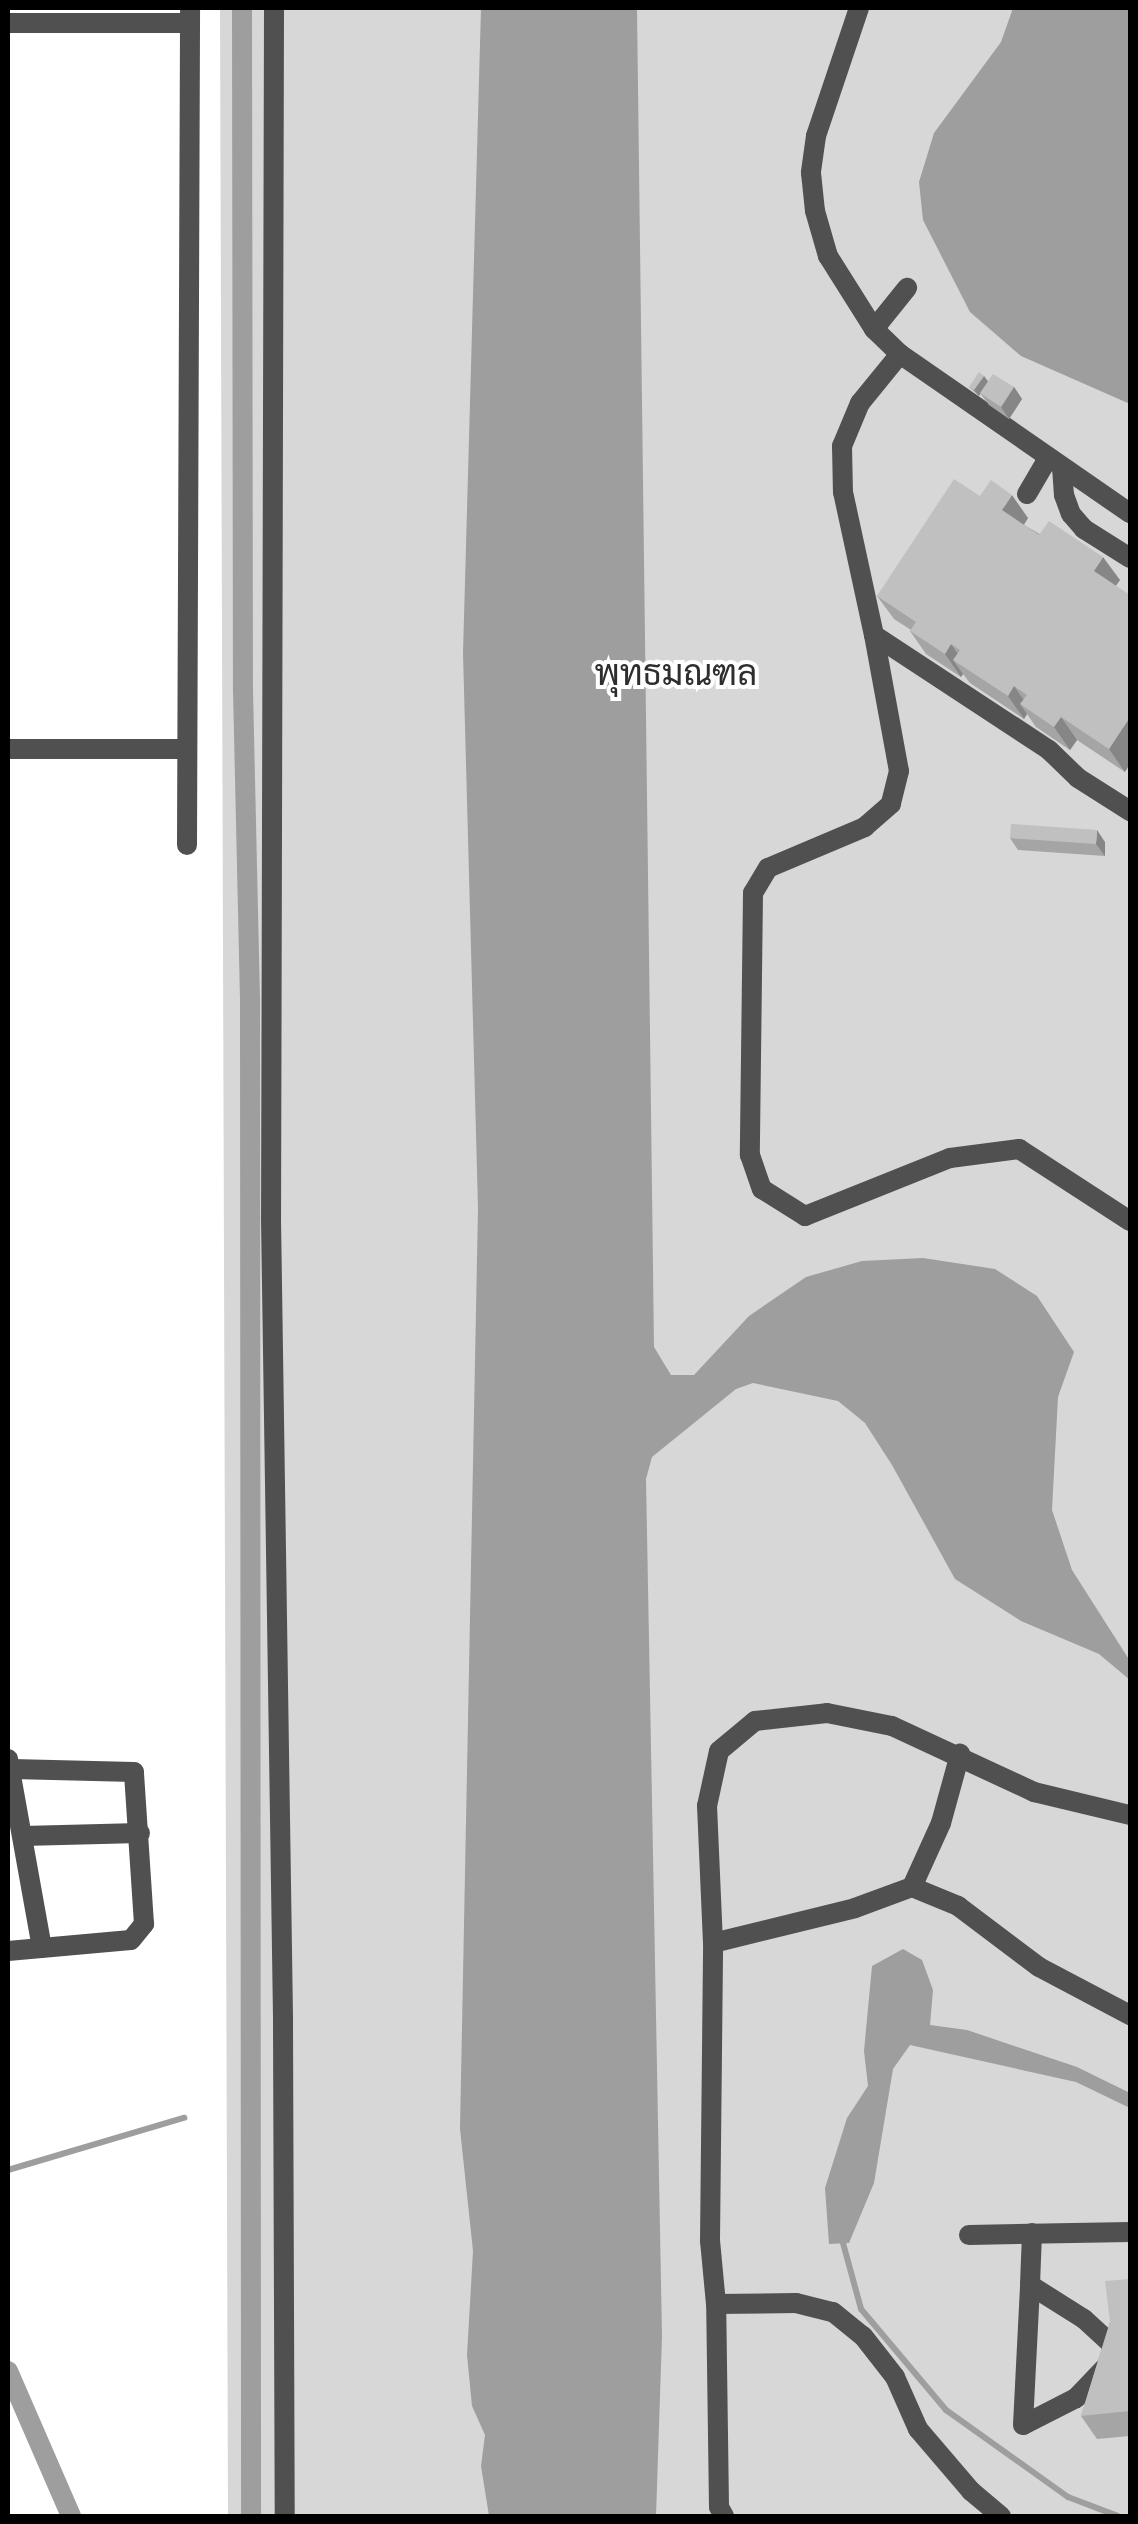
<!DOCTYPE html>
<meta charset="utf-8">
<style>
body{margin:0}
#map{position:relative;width:1138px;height:2524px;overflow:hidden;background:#fff;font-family:Montserrat,Sarabun,sans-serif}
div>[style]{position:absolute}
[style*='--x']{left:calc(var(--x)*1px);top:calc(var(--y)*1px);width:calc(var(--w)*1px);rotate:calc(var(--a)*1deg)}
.green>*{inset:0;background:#d7d7d7}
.water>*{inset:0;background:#9e9e9e}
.stream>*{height:6px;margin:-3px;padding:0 3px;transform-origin:3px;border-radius:3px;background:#9e9e9e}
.canal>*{height:20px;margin:-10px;padding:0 10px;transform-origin:10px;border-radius:10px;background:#9e9e9e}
.minor>*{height:20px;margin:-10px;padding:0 10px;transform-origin:10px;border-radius:10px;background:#505050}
.wall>*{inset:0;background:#a5a5a5}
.shaded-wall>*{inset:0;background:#868686}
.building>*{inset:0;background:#c0c0c0}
span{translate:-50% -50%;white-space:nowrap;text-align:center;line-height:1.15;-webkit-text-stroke:8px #fff;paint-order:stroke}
.park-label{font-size:35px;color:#2e2e2e}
.frame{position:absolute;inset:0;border:10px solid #000;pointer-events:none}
</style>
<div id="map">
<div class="green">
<i style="clip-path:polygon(220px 8px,1130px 8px,1130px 2516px,228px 2516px)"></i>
</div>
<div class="water">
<i style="clip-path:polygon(481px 8px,637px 8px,654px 1347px,671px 1375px,694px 1375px,749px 1316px,806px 1277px,862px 1261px,923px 1258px,995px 1269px,1037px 1296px,1074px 1352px,1058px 1397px,1052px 1510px,1072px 1570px,1130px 1661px,1130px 1680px,1099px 1654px,1021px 1621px,955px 1579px,892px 1465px,865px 1423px,838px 1401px,753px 1383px,736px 1389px,652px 1457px,646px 1479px,662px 2336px,656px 2516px,489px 2516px,481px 2466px,485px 2435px,472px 2406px,467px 2355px,473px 2251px,460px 2129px,478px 1208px,463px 653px)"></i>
<i style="clip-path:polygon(1013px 8px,1130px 8px,1130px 404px,1021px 356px,970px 312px,923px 220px,919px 182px,934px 133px,1001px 42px)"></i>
<i style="clip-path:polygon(903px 1949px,922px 1960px,933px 1990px,930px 2025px,967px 2030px,1077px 2067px,1130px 2093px,1130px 2108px,1076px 2082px,910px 2045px,893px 2069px,874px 2183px,849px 2243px,829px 2244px,825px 2188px,847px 2118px,868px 2086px,864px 2051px,872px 1966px)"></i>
</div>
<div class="stream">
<i style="--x:8;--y:2170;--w:184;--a:-16.5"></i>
<i style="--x:843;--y:2243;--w:68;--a:74.7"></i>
<i style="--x:861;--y:2309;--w:132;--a:49.9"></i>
<i style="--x:946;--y:2410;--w:150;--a:35.5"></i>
<i style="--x:1068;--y:2497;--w:53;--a:20.8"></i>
</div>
<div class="canal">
<i style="--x:242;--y:8;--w:682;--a:89.92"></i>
<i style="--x:243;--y:690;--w:312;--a:88.7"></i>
<i style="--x:250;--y:1002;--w:1514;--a:89.96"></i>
<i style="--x:8;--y:2371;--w:158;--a:66.5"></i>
</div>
<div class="minor">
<i style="--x:274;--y:8;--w:1210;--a:90.14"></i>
<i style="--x:271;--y:1218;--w:804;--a:89.14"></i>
<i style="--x:283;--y:2022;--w:494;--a:89.8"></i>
<i style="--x:859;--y:8;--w:135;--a:108.6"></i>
<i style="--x:816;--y:136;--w:37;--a:98"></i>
<i style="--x:811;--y:173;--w:38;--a:84"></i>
<i style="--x:815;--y:211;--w:47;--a:73.9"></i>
<i style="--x:828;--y:256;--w:86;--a:57.8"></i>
<i style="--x:874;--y:329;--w:36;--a:44"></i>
<i style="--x:900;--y:354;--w:280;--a:34.7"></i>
<i style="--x:8;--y:23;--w:182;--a:0"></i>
<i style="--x:874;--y:329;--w:53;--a:-51.2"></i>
<i style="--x:900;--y:354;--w:63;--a:129.2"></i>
<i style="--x:860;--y:403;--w:47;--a:112.7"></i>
<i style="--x:842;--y:446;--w:46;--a:88.8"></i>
<i style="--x:843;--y:492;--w:146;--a:77.8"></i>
<i style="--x:874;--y:635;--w:209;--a:33.3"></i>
<i style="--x:1049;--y:750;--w:40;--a:44"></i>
<i style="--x:1078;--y:778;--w:62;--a:32.4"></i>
<i style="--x:1062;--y:467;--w:28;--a:86"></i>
<i style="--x:1064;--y:495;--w:20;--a:70"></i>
<i style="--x:1071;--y:514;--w:20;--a:49"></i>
<i style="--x:1084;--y:529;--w:54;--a:32.2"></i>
<i style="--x:1027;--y:494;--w:42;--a:-59.7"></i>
<i style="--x:874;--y:635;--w:138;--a:79.6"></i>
<i style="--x:899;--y:771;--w:34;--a:104"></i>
<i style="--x:891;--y:804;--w:35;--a:139"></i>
<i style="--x:865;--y:827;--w:105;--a:157.1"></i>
<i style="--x:768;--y:868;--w:29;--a:121"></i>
<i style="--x:753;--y:893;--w:262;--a:90.7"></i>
<i style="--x:750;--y:1155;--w:36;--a:71"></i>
<i style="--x:762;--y:1189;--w:51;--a:32.1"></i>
<i style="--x:805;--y:1216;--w:156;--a:-21.8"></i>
<i style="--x:950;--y:1158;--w:70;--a:-7.4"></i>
<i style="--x:1019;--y:1149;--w:132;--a:33"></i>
<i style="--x:8;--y:749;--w:179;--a:0"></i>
<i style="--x:187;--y:845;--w:837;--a:-89.79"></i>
<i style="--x:8;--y:1759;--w:192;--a:79.8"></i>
<i style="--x:23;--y:1836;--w:117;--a:-1.5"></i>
<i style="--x:912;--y:1887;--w:70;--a:-65.6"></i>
<i style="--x:941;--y:1823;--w:72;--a:-74.6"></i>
<i style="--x:713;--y:1943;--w:146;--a:-13.8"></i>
<i style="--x:855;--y:1908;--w:61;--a:-20.2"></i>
<i style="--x:912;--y:1887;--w:50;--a:22.4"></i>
<i style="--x:958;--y:1906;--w:101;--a:37"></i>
<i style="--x:1039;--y:1967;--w:103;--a:27.8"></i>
<i style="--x:8;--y:1951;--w:123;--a:-5.1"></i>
<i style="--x:131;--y:1940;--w:21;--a:-51"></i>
<i style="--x:144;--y:1924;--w:152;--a:-93.8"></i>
<i style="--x:134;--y:1772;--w:122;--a:-178.6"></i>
<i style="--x:969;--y:2235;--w:161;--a:-1.1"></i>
<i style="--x:1030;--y:2285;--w:64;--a:32.2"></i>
<i style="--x:1084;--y:2319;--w:49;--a:42.5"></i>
<i style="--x:1120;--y:2352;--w:64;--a:133.7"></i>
<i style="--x:1076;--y:2398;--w:59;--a:153"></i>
<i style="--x:1023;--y:2425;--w:140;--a:-87.1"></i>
<i style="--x:1030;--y:2285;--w:52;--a:-87.8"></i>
<i style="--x:716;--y:2304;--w:80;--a:-0.7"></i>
<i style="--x:796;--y:2303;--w:38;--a:14"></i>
<i style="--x:833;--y:2312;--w:38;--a:39"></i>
<i style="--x:863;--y:2336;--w:52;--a:52"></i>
<i style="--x:895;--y:2377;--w:57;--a:66.1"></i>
<i style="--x:918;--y:2429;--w:82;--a:49.5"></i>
<i style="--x:971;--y:2491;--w:39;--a:40"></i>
<i style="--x:724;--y:2516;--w:10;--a:-119"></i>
<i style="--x:719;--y:2507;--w:203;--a:-90.8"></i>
<i style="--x:716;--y:2304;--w:63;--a:-95.4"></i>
<i style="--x:710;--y:2241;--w:298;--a:-89.4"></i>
<i style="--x:713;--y:1943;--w:137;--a:-92.5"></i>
<i style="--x:707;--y:1806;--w:56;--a:-77.7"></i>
<i style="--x:719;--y:1751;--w:47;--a:-39.8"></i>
<i style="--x:755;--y:1721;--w:72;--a:-6.3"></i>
<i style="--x:827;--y:1713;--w:66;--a:11.3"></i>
<i style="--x:892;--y:1726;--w:157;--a:24.9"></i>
<i style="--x:1034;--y:1792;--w:99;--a:13.5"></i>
</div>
<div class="wall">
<i style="clip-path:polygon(984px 376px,988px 381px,1014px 387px,1022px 399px,1009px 419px,989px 405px,980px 393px,979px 396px,969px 387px)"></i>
<i style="clip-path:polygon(980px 496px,1028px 518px,1024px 525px,1120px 580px,1116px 585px,1125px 772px,1077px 740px,1070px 750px,1036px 727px,1027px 714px,1024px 719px,970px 683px,963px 674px,961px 677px,926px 654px,910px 631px,911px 630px,894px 619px,877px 596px)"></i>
<i style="clip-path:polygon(1010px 838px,1105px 842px,1105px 856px,1018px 850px)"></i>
<i style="clip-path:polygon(1130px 2279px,1130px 2436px,1097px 2439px,1081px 2416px,1110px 2322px)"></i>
</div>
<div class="shaded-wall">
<i style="clip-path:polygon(984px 376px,988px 382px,979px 396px,974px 390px)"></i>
<i style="clip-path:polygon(1014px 387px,1022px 399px,1009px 419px,1001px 407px)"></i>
<i style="clip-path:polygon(1012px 495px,1028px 518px,1018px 533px,1002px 510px)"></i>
<i style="clip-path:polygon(1103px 557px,1120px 580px,1110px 594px,1094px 571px)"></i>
<i style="clip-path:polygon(951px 644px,967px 667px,953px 660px,963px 674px,961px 677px,945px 654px)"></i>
<i style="clip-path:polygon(1014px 686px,1030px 709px,1020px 704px,1027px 714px,1024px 719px,1008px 696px)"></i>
<i style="clip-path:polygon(1061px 717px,1077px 740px,1070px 750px,1054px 727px)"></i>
<i style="clip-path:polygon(1130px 717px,1130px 764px,1125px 772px,1109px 749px)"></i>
<i style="clip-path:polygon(1097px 830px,1105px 842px,1105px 856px,1096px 844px)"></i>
</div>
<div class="building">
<i style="clip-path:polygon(979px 372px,984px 376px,974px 390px,969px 387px)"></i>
<i style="clip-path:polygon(993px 374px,1014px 387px,1001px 407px,980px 393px)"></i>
<i style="clip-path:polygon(954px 479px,980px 496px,991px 480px,1012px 495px,1002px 510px,1039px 535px,1049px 521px,1103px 557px,1094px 571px,1130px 595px,1130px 717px,1109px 749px,1061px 717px,1054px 727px,1020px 704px,1027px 695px,1014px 686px,1008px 696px,953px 660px,960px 650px,951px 644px,945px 654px,910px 631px,916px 622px,877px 596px)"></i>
<i style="clip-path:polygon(1011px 824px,1097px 830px,1096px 844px,1010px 838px)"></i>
<i style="clip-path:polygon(1130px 2279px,1130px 2411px,1081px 2416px,1110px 2322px,1105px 2281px)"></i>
</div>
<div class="park-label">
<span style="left:676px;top:673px">พุทธมณฑล</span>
</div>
<div class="frame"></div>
</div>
